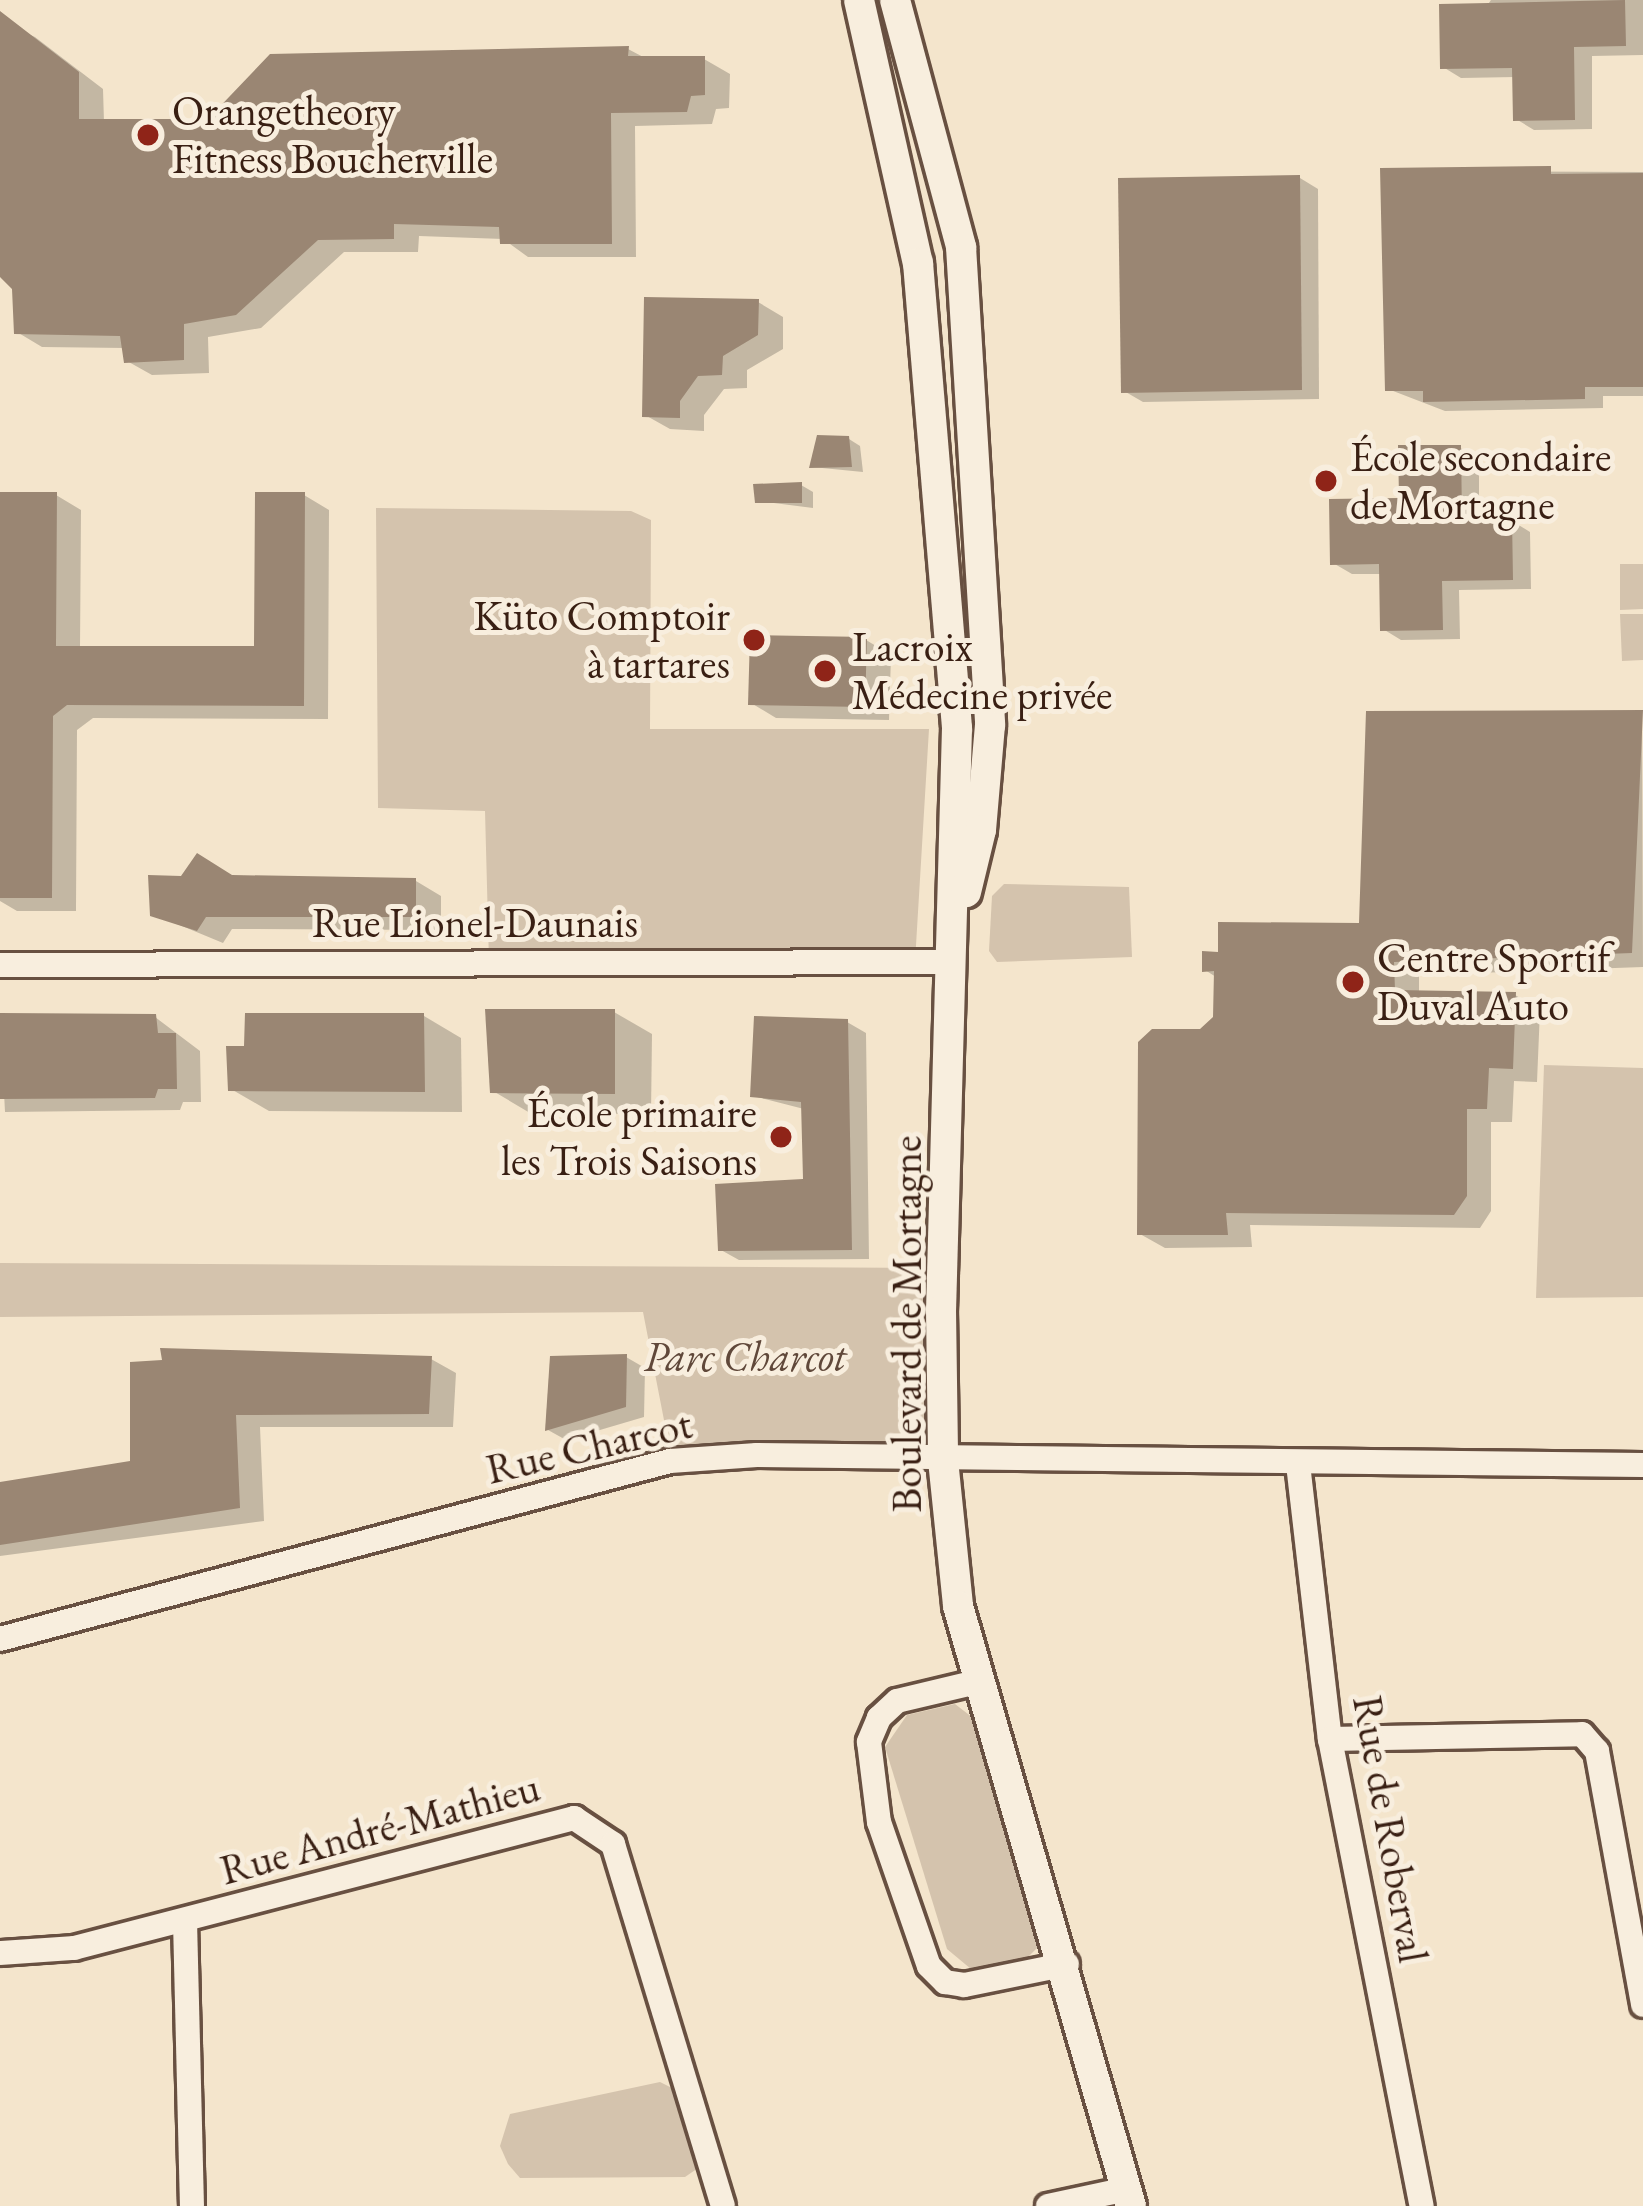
<!DOCTYPE html>
<meta charset="utf-8">
<style>
body{margin:0}
#map{position:relative;width:1643px;height:2206px;overflow:hidden;background:#f4e5cc;font-family:"EB Garamond",serif}
div>[style]{position:absolute}
[style*='--x']{left:calc(var(--x)*1px);top:calc(var(--y)*1px);width:calc(var(--w)*1px);rotate:calc(var(--a)*1deg)}
.green>*{inset:0;background:#d4c3ad}
.shadow>*{inset:0;background:#0003}
.building>*{inset:0;background:#9a8673}
.roads{filter:drop-shadow(3px 0 #685041) drop-shadow(-3px 0 #685041) drop-shadow(0 3px #685041) drop-shadow(0 -3px #685041)}
.minor>*{height:24px;margin:-12px;padding:0 12px;transform-origin:12px;border-radius:12px;background:#f8eede}
.tertiary>*{height:30px;margin:-15px;padding:0 15px;transform-origin:15px;border-radius:15px;background:#f8eede}
.dots>*{width:33px;height:33px;translate:-50% -50%;box-sizing:border-box;border:6px solid #f8eede;border-radius:50%}
span{translate:-50% -50%;white-space:nowrap;text-align:center;line-height:1.15;-webkit-text-stroke:10px #f8eede;paint-order:stroke}
.poi-label{font-size:42px;color:#391f13}
.left{translate:0 -50%;text-align:left}
.right{translate:-100% -50%;text-align:right}
.street-label{font-size:42px;color:#391f13}
.park-label{font-size:42px;color:#60483a;font-style:italic}
</style>
<div id="map">
<div class="green">
<i style="clip-path:polygon(376px 508px,631px 511px,651px 520px,650px 729px,929px 729px,915px 962px,489px 962px,485px 811px,378px 808px)"></i>
<i style="clip-path:polygon(1620px 564px,1643px 564px,1643px 609px,1620px 610px)"></i>
<i style="clip-path:polygon(1620px 614px,1643px 614px,1643px 660px,1622px 661px)"></i>
<i style="clip-path:polygon(1004px 884px,1129px 887px,1132px 957px,997px 962px,989px 951px,992px 896px)"></i>
<i style="clip-path:polygon(1544px 1065px,1643px 1068px,1643px 1297px,1536px 1298px)"></i>
<i style="clip-path:polygon(0 1263px,932px 1268px,932px 1442px,670px 1451px,643px 1312px,0 1317px)"></i>
<i style="clip-path:polygon(955px 1704px,977px 1721px,1044px 1941px,1023px 1962px,971px 1969px,947px 1949px,885px 1747px,907px 1715px)"></i>
<i style="clip-path:polygon(660px 2082px,678px 2091px,701px 2166px,685px 2177px,520px 2178px,508px 2164px,500px 2146px,510px 2114px)"></i>
</div>
<div class="shadow">
<i style="clip-path:polygon(1491px 0,1643px 0,1643px 55px,1592px 56px,1592px 129px,1534px 130px,1516px 119px,1515px 77px,1461px 78px,1443px 67px)"></i>
<i style="clip-path:polygon(0 22px,35px 37px,103px 89px,104px 122px,209px 122px,628px 49px,647px 59px,704px 59px,730px 74px,729px 108px,716px 109px,712px 124px,635px 126px,636px 257px,528px 257px,503px 239px,419px 236px,418px 252px,344px 252px,261px 328px,208px 337px,209px 373px,152px 375px,127px 361px,125px 348px,42px 347px,17px 332px,15px 288px,0 273px)"></i>
<i style="clip-path:polygon(1383px 171px,1643px 172px,1643px 396px,1603px 396px,1603px 408px,1445px 411px,1388px 389px)"></i>
<i style="clip-path:polygon(1300px 178px,1318px 189px,1319px 399px,1143px 402px,1124px 391px)"></i>
<i style="clip-path:polygon(758px 302px,783px 317px,783px 349px,747px 370px,747px 388px,724px 389px,704px 415px,704px 431px,670px 429px,645px 415px)"></i>
<i style="clip-path:polygon(849px 439px,860px 446px,863px 472px,812px 467px)"></i>
<i style="clip-path:polygon(1460px 448px,1479px 459px,1479px 521px,1512px 521px,1530px 532px,1531px 589px,1459px 590px,1460px 639px,1401px 640px,1383px 629px,1382px 574px,1352px 574px,1333px 563px)"></i>
<i style="clip-path:polygon(801px 485px,813px 492px,813px 508px,758px 501px)"></i>
<i style="clip-path:polygon(0 495px,56px 495px,81px 510px,80px 649px,257px 649px,304px 495px,329px 510px,328px 719px,93px 718px,77px 730px,76px 911px,17px 911px,0 901px)"></i>
<i style="clip-path:polygon(866px 640px,891px 655px,889px 720px,776px 718px,751px 703px)"></i>
<i style="clip-path:polygon(1642px 713px,1643px 967px,1419px 975px,1419px 993px,1515px 995px,1540px 1010px,1537px 1082px,1514px 1081px,1512px 1122px,1491px 1122px,1491px 1211px,1480px 1228px,1250px 1225px,1252px 1247px,1165px 1248px,1140px 1234px,1202px 1032px,1216px 1019px,1216px 977px,1205px 970px,1221px 955px,1362px 926px)"></i>
<i style="clip-path:polygon(183px 879px,416px 881px,441px 896px,441px 930px,232px 929px,223px 943px,153px 914px)"></i>
<i style="clip-path:polygon(614px 1012px,652px 1034px,651px 1114px,530px 1113px,493px 1091px)"></i>
<i style="clip-path:polygon(0 1016px,155px 1017px,200px 1051px,201px 1102px,183px 1102px,180px 1110px,5px 1112px)"></i>
<i style="clip-path:polygon(424px 1016px,461px 1038px,462px 1112px,269px 1111px,231px 1089px)"></i>
<i style="clip-path:polygon(847px 1022px,866px 1033px,869px 1259px,739px 1260px,721px 1250px,806px 1182px,804px 1109px,753px 1096px)"></i>
<i style="clip-path:polygon(626px 1357px,645px 1368px,644px 1417px,566px 1440px,548px 1430px)"></i>
<i style="clip-path:polygon(431px 1359px,456px 1373px,453px 1427px,260px 1427px,264px 1521px,0 1556px,0 1485px,133px 1464px,133px 1365px)"></i>
</div>
<div class="building">
<i style="clip-path:polygon(1625px 0,1626px 46px,1574px 47px,1575px 120px,1513px 121px,1512px 68px,1440px 69px,1439px 4px)"></i>
<i style="clip-path:polygon(0 11px,79px 72px,79px 119px,208px 119px,270px 54px,629px 46px,628px 56px,705px 56px,705px 95px,691px 96px,687px 112px,611px 113px,612px 244px,500px 244px,499px 227px,394px 224px,394px 239px,318px 240px,236px 315px,184px 324px,184px 360px,124px 363px,120px 336px,14px 334px,12px 289px,0 277px)"></i>
<i style="clip-path:polygon(1551px 166px,1551px 174px,1643px 173px,1643px 387px,1585px 387px,1585px 399px,1423px 402px,1423px 391px,1385px 391px,1380px 168px)"></i>
<i style="clip-path:polygon(1300px 175px,1302px 390px,1121px 393px,1118px 178px)"></i>
<i style="clip-path:polygon(644px 297px,759px 299px,758px 335px,723px 356px,722px 375px,698px 376px,680px 401px,680px 418px,642px 417px)"></i>
<i style="clip-path:polygon(817px 435px,849px 436px,852px 467px,809px 468px)"></i>
<i style="clip-path:polygon(1398px 445px,1461px 445px,1462px 519px,1512px 518px,1513px 580px,1442px 581px,1443px 630px,1380px 631px,1379px 564px,1330px 565px,1329px 499px,1399px 498px)"></i>
<i style="clip-path:polygon(802px 482px,802px 503px,755px 503px,753px 484px)"></i>
<i style="clip-path:polygon(0 492px,57px 492px,56px 646px,254px 646px,255px 492px,305px 492px,304px 706px,67px 705px,53px 716px,52px 898px,0 898px)"></i>
<i style="clip-path:polygon(750px 635px,867px 637px,865px 707px,748px 705px)"></i>
<i style="clip-path:polygon(1643px 710px,1632px 953px,1394px 962px,1395px 990px,1516px 992px,1513px 1069px,1489px 1068px,1487px 1109px,1467px 1109px,1467px 1196px,1454px 1215px,1226px 1213px,1228px 1235px,1137px 1235px,1138px 1042px,1152px 1029px,1200px 1029px,1213px 1017px,1214px 971px,1202px 972px,1202px 951px,1218px 952px,1218px 922px,1359px 923px,1366px 711px)"></i>
<i style="clip-path:polygon(197px 853px,232px 875px,416px 878px,416px 917px,206px 917px,197px 931px,150px 916px,148px 875px,181px 876px)"></i>
<i style="clip-path:polygon(485px 1009px,615px 1009px,615px 1094px,490px 1093px)"></i>
<i style="clip-path:polygon(0 1013px,156px 1014px,158px 1033px,176px 1033px,177px 1089px,158px 1089px,155px 1098px,0 1099px)"></i>
<i style="clip-path:polygon(245px 1013px,424px 1013px,425px 1092px,228px 1091px,226px 1046px,244px 1046px)"></i>
<i style="clip-path:polygon(754px 1016px,848px 1019px,852px 1250px,718px 1251px,715px 1184px,803px 1179px,801px 1102px,750px 1097px)"></i>
<i style="clip-path:polygon(160px 1348px,432px 1356px,429px 1414px,236px 1415px,240px 1508px,0 1545px,0 1482px,130px 1461px,130px 1362px,162px 1360px)"></i>
<i style="clip-path:polygon(627px 1354px,626px 1407px,545px 1431px,550px 1356px)"></i>
</div>
<div class="roads">
<div class="minor">
<i style="--x:0;--y:965;--w:950;--a:-0.18"></i>
<i style="--x:1298;--y:1464;--w:277;--a:83.4"></i>
<i style="--x:1330;--y:1739;--w:476;--a:78.9"></i>
<i style="--x:0;--y:1639;--w:693;--a:-14.88"></i>
<i style="--x:670;--y:1461;--w:87;--a:-3.9"></i>
<i style="--x:757;--y:1455;--w:886;--a:0.65"></i>
<i style="--x:981;--y:1681;--w:86;--a:166.6"></i>
<i style="--x:897;--y:1701;--w:25;--a:137"></i>
<i style="--x:879;--y:1718;--w:26;--a:113"></i>
<i style="--x:869;--y:1742;--w:81;--a:82.9"></i>
<i style="--x:879;--y:1822;--w:152;--a:70.9"></i>
<i style="--x:929;--y:1966;--w:23;--a:45"></i>
<i style="--x:945;--y:1982;--w:19;--a:9"></i>
<i style="--x:964;--y:1985;--w:105;--a:-11.5"></i>
<i style="--x:1330;--y:1739;--w:252;--a:-1.1"></i>
<i style="--x:1582;--y:1734;--w:23;--a:49"></i>
<i style="--x:1597;--y:1751;--w:258;--a:79.7"></i>
<i style="--x:185;--y:1921;--w:285;--a:88.6"></i>
<i style="--x:0;--y:1953;--w:74;--a:-3.9"></i>
<i style="--x:74;--y:1948;--w:517;--a:-14.57"></i>
<i style="--x:574;--y:1818;--w:47;--a:33.7"></i>
<i style="--x:613;--y:1844;--w:378;--a:73.1"></i>
<i style="--x:1048;--y:2206;--w:81;--a:-12.1"></i>
</div>
<div class="tertiary">
<i style="--x:859;--y:0;--w:270;--a:77.4"></i>
<i style="--x:918;--y:263;--w:467;--a:85.2"></i>
<i style="--x:957;--y:728;--w:582;--a:91.57"></i>
<i style="--x:941;--y:1310;--w:150;--a:89.2"></i>
<i style="--x:943;--y:1460;--w:147;--a:84.1"></i>
<i style="--x:958;--y:1606;--w:624;--a:73.92"></i>
<i style="--x:895;--y:0;--w:256;--a:75"></i>
<i style="--x:961;--y:247;--w:479;--a:86.5"></i>
<i style="--x:990;--y:725;--w:105;--a:94.9"></i>
<i style="--x:981;--y:830;--w:64;--a:103.6"></i>
</div>
</div>
<div class="dots">
<i style="left:148px;top:135px;background:#8f2418"></i>
<i style="left:1326px;top:481px;background:#8f2418"></i>
<i style="left:754px;top:640px;background:#8f2418"></i>
<i style="left:825px;top:671px;background:#8f2418"></i>
<i style="left:1353px;top:982px;background:#8f2418"></i>
<i style="left:781px;top:1137px;background:#8f2418"></i>
</div>
<div class="poi-label">
<span class="left" style="left:172px;top:135px">Orangetheory<br>Fitness Boucherville</span>
<span class="left" style="left:1350px;top:481px">École secondaire<br>de Mortagne</span>
<span class="right" style="left:730px;top:640px">Küto Comptoir<br>à tartares</span>
<span class="left" style="left:852px;top:671px">Lacroix<br>Médecine privée</span>
<span class="left" style="left:1377px;top:982px">Centre Sportif<br>Duval Auto</span>
<span class="right" style="left:757px;top:1137px">École primaire<br>les Trois Saisons</span>
</div>
<div class="street-label">
<span style="left:475px;top:923px">Rue Lionel-Daunais</span>
<span style="left:907px;top:1324px;rotate:-90deg">Boulevard de Mortagne</span>
<span style="left:589px;top:1447px;rotate:-13deg">Rue Charcot</span>
<span style="left:380px;top:1829px;rotate:-15deg">Rue André-Mathieu</span>
<span style="left:1390px;top:1829px;rotate:80deg">Rue de Roberval</span>
</div>
<div class="park-label">
<span style="left:745px;top:1357px">Parc Charcot</span>
</div>
</div>
